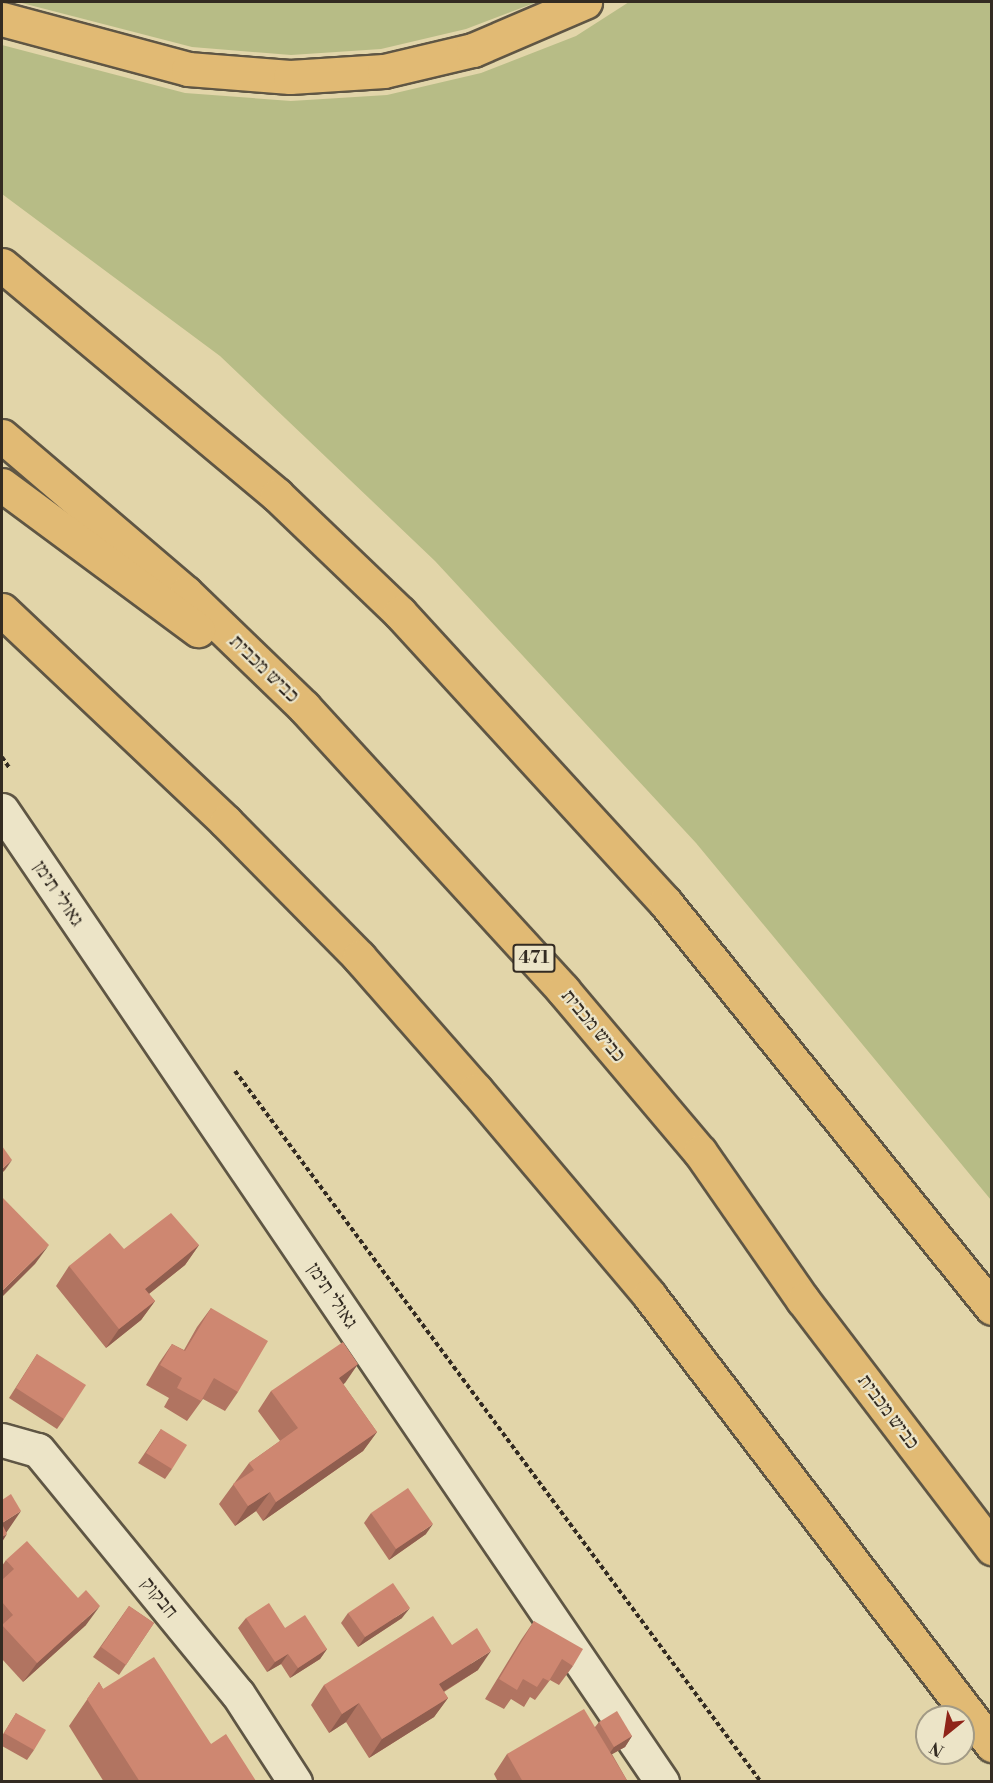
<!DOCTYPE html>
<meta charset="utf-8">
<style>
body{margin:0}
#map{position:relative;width:993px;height:1783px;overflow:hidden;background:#e2d5a9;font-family:"Libre Bodoni","Frank Ruhl Libre",serif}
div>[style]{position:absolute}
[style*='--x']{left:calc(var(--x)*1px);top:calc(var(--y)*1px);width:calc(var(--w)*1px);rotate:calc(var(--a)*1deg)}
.green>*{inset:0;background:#b7bc86}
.path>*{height:4px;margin-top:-2px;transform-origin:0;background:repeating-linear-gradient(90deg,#332b22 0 4.5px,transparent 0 7.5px)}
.roads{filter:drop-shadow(2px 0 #5f5644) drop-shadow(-2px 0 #5f5644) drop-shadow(0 2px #5f5644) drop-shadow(0 -2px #5f5644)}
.street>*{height:33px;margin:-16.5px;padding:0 16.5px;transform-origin:16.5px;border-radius:16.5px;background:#ece4c7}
.highway>*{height:33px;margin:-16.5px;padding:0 16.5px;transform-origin:16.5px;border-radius:16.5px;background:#e1ba74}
.wall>*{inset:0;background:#b17461}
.shaded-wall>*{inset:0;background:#905e4f}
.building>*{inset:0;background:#ce8771}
span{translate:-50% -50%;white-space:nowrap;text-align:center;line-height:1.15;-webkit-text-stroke:4.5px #ece4c7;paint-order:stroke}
.shield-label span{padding:2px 4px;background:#ece4c7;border:2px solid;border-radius:4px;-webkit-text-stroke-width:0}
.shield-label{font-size:18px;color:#332b22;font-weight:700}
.street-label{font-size:20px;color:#332b22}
.frame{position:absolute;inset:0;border:3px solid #332b22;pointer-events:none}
.north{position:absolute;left:915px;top:1705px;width:60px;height:60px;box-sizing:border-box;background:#ece4c7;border:2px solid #a29a85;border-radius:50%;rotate:210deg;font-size:16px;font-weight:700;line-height:24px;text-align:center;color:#332b22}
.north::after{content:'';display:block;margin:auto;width:21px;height:27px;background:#8f2418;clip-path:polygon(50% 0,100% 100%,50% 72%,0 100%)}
</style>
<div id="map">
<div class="green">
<i style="clip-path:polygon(18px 2px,537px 2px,466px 29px,381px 49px,291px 55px,192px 47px)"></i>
<i style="clip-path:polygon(629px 2px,991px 2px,991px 1200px,696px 843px,435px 561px,220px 356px,2px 194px,2px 45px,185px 93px,291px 101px,387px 95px,481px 73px,576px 36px)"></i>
</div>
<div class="path">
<i style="--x:2;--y:757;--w:14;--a:56"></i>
<i style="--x:235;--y:1071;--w:884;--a:53.51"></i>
</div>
<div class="roads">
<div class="street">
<i style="--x:2;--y:810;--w:1175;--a:55.82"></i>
<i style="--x:2;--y:1440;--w:37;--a:16"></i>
<i style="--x:38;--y:1450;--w:315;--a:50.7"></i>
<i style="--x:238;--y:1694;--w:105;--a:57.1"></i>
</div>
<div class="highway">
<i style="--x:2;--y:19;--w:193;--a:15"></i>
<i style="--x:188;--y:69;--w:102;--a:4.5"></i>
<i style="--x:290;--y:77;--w:94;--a:-3.7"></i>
<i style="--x:384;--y:71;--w:91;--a:-13.3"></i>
<i style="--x:473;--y:50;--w:122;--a:-23.2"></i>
<i style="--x:2;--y:265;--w:359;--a:39.9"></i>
<i style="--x:277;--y:495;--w:170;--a:43.8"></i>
<i style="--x:400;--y:613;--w:392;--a:47.5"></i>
<i style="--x:665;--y:902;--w:521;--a:51.15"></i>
<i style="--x:2;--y:436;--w:242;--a:40.5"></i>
<i style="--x:186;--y:593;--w:164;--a:44"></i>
<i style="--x:304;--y:707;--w:384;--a:47.5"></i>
<i style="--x:563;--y:990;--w:212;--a:49.8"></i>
<i style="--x:700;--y:1152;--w:180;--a:55.2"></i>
<i style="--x:803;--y:1300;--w:312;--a:52.7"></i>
<i style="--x:2;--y:485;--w:244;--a:36.5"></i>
<i style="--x:2;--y:610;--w:308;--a:43.4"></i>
<i style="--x:226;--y:822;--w:190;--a:45.4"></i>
<i style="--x:359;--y:957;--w:177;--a:48.7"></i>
<i style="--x:476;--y:1090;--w:268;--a:49.8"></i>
<i style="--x:649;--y:1295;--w:566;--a:52.68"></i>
</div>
</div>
<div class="wall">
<i style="clip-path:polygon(199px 1245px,185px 1265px,149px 1294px,155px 1301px,141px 1320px,106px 1348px,56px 1286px,69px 1266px,124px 1249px)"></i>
<i style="clip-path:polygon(211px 1308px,238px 1392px,225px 1411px,203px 1399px,187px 1421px,164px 1407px,169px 1398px,146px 1385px,159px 1363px,172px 1344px,184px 1350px,197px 1327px)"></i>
<i style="clip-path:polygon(37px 1354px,64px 1419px,57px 1429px,9px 1398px)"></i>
<i style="clip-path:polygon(358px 1364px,343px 1384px,377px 1432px,363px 1451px,263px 1521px,256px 1511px,235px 1526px,219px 1504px,249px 1463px,280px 1441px,258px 1411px,271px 1391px)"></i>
<i style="clip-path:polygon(161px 1429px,172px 1469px,165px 1479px,138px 1463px)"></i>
<i style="clip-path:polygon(371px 1513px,426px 1534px,389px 1560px,364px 1523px)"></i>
<i style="clip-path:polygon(6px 1560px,86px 1625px,23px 1682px,2px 1659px,2px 1566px)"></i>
<i style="clip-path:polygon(129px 1606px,154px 1623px,119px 1675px,93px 1657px)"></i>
<i style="clip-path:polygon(348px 1613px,402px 1618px,358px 1647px,341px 1623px)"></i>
<i style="clip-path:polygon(246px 1618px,285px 1628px,327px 1649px,320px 1659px,290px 1678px,281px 1664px,267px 1672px,238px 1628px)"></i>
<i style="clip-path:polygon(534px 1621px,573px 1666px,559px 1685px,550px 1680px,535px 1700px,530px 1697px,524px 1707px,511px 1699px,504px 1709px,485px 1699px,521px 1640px)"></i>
<i style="clip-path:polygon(452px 1645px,478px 1670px,444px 1692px,448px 1698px,434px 1717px,369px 1758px,346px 1722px,329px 1733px,311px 1705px,324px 1685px)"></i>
<i style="clip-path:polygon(99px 1682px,103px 1689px,211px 1744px,256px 1782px,104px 1782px,69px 1726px)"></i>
<i style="clip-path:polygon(16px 1713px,34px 1750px,27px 1760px,2px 1746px,2px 1736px)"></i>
<i style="clip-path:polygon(599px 1722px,632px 1736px,625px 1747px,612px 1754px,628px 1782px,498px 1782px,494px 1774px,507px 1754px,595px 1727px)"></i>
</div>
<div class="shaded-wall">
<i style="clip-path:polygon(12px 1160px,5px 1170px,2px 1173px,2px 1169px)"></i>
<i style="clip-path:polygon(49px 1245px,35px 1264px,2px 1297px,2px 1291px)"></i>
<i style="clip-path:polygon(199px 1245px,185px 1265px,131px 1308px,145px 1289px)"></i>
<i style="clip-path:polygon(155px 1301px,141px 1320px,106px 1348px,119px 1329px)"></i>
<i style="clip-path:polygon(358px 1364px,345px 1383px,326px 1397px,339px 1378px)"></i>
<i style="clip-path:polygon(377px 1432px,363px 1451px,263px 1521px,276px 1502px)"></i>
<i style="clip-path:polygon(270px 1492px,256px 1511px,235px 1526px,248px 1506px)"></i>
<i style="clip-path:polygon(21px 1511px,4px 1536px,7px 1534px,2px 1542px,2px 1523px)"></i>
<i style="clip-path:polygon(433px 1524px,426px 1534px,389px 1560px,396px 1549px)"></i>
<i style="clip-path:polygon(100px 1606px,86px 1625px,23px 1682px,37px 1663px)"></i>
<i style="clip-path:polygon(410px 1608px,402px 1618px,358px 1647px,365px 1637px)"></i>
<i style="clip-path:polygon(327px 1649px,320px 1659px,290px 1678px,298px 1668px)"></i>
<i style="clip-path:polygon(491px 1651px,478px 1670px,425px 1703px,439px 1684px)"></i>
<i style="clip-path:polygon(288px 1654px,281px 1664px,267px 1672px,275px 1662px)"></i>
<i style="clip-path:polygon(448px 1698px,434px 1717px,369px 1758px,382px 1739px)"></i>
<i style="clip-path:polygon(359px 1703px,346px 1722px,329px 1733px,342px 1714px)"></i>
<i style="clip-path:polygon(632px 1736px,625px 1747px,607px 1757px,614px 1747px)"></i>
</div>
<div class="building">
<i style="clip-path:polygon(2px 1146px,12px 1160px,2px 1169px)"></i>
<i style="clip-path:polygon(2px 1197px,49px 1245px,2px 1291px)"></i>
<i style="clip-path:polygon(171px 1213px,199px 1245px,145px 1289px,155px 1301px,119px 1329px,69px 1266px,110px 1233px,124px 1249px)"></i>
<i style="clip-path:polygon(211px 1308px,268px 1341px,238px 1392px,214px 1378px,201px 1401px,177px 1388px,182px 1378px,160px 1365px,172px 1344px,185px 1351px)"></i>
<i style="clip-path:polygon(343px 1342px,358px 1364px,339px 1378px,377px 1432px,276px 1502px,270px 1492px,248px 1506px,233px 1484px,254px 1470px,249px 1463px,298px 1428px,271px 1391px)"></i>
<i style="clip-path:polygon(37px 1354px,86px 1385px,64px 1419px,16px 1388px)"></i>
<i style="clip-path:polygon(161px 1429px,187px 1445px,172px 1469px,146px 1453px)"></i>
<i style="clip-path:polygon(408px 1488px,433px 1524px,396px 1549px,371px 1513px)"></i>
<i style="clip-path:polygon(11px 1494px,21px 1511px,2px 1523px,2px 1500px)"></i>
<i style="clip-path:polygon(2px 1524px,7px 1534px,2px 1537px)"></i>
<i style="clip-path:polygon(27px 1541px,78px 1598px,86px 1590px,100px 1606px,37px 1663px,2px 1625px,13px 1615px,2px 1602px,2px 1580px,14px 1569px,6px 1560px)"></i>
<i style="clip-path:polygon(393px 1583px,410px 1608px,365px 1637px,348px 1613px)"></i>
<i style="clip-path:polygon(269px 1603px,285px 1628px,305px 1615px,327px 1649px,298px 1668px,288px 1654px,275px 1662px,246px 1618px)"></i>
<i style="clip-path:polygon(129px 1606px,154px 1623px,126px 1665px,101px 1647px)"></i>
<i style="clip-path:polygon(433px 1616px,452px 1645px,477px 1628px,491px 1651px,439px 1684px,448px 1698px,382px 1739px,359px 1703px,342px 1714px,324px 1685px)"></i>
<i style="clip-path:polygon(534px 1621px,583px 1649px,573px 1666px,562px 1659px,549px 1681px,543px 1678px,537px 1687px,523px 1679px,517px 1690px,499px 1679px)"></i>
<i style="clip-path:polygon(154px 1657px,211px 1744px,226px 1734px,256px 1781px,140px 1782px,87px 1699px,99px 1682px,103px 1689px)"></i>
<i style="clip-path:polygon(584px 1709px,628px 1782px,523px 1782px,507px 1754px)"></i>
<i style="clip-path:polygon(617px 1711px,632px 1736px,614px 1747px,599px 1722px)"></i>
<i style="clip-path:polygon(16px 1713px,46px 1730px,34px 1750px,4px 1733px)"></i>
</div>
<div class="shield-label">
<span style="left:534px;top:958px">471</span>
</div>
<div class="street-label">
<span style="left:264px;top:669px;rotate:44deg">כביש מכבית</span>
<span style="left:58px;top:894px;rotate:56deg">גאולי תימן</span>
<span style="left:593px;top:1026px;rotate:50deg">כביש מכבית</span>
<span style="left:332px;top:1296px;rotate:56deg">גאולי תימן</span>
<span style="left:888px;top:1412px;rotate:53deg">כביש מכבית</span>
<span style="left:159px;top:1598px;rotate:51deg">חבקוק</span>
</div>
<div class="frame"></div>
<div class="north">N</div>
</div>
